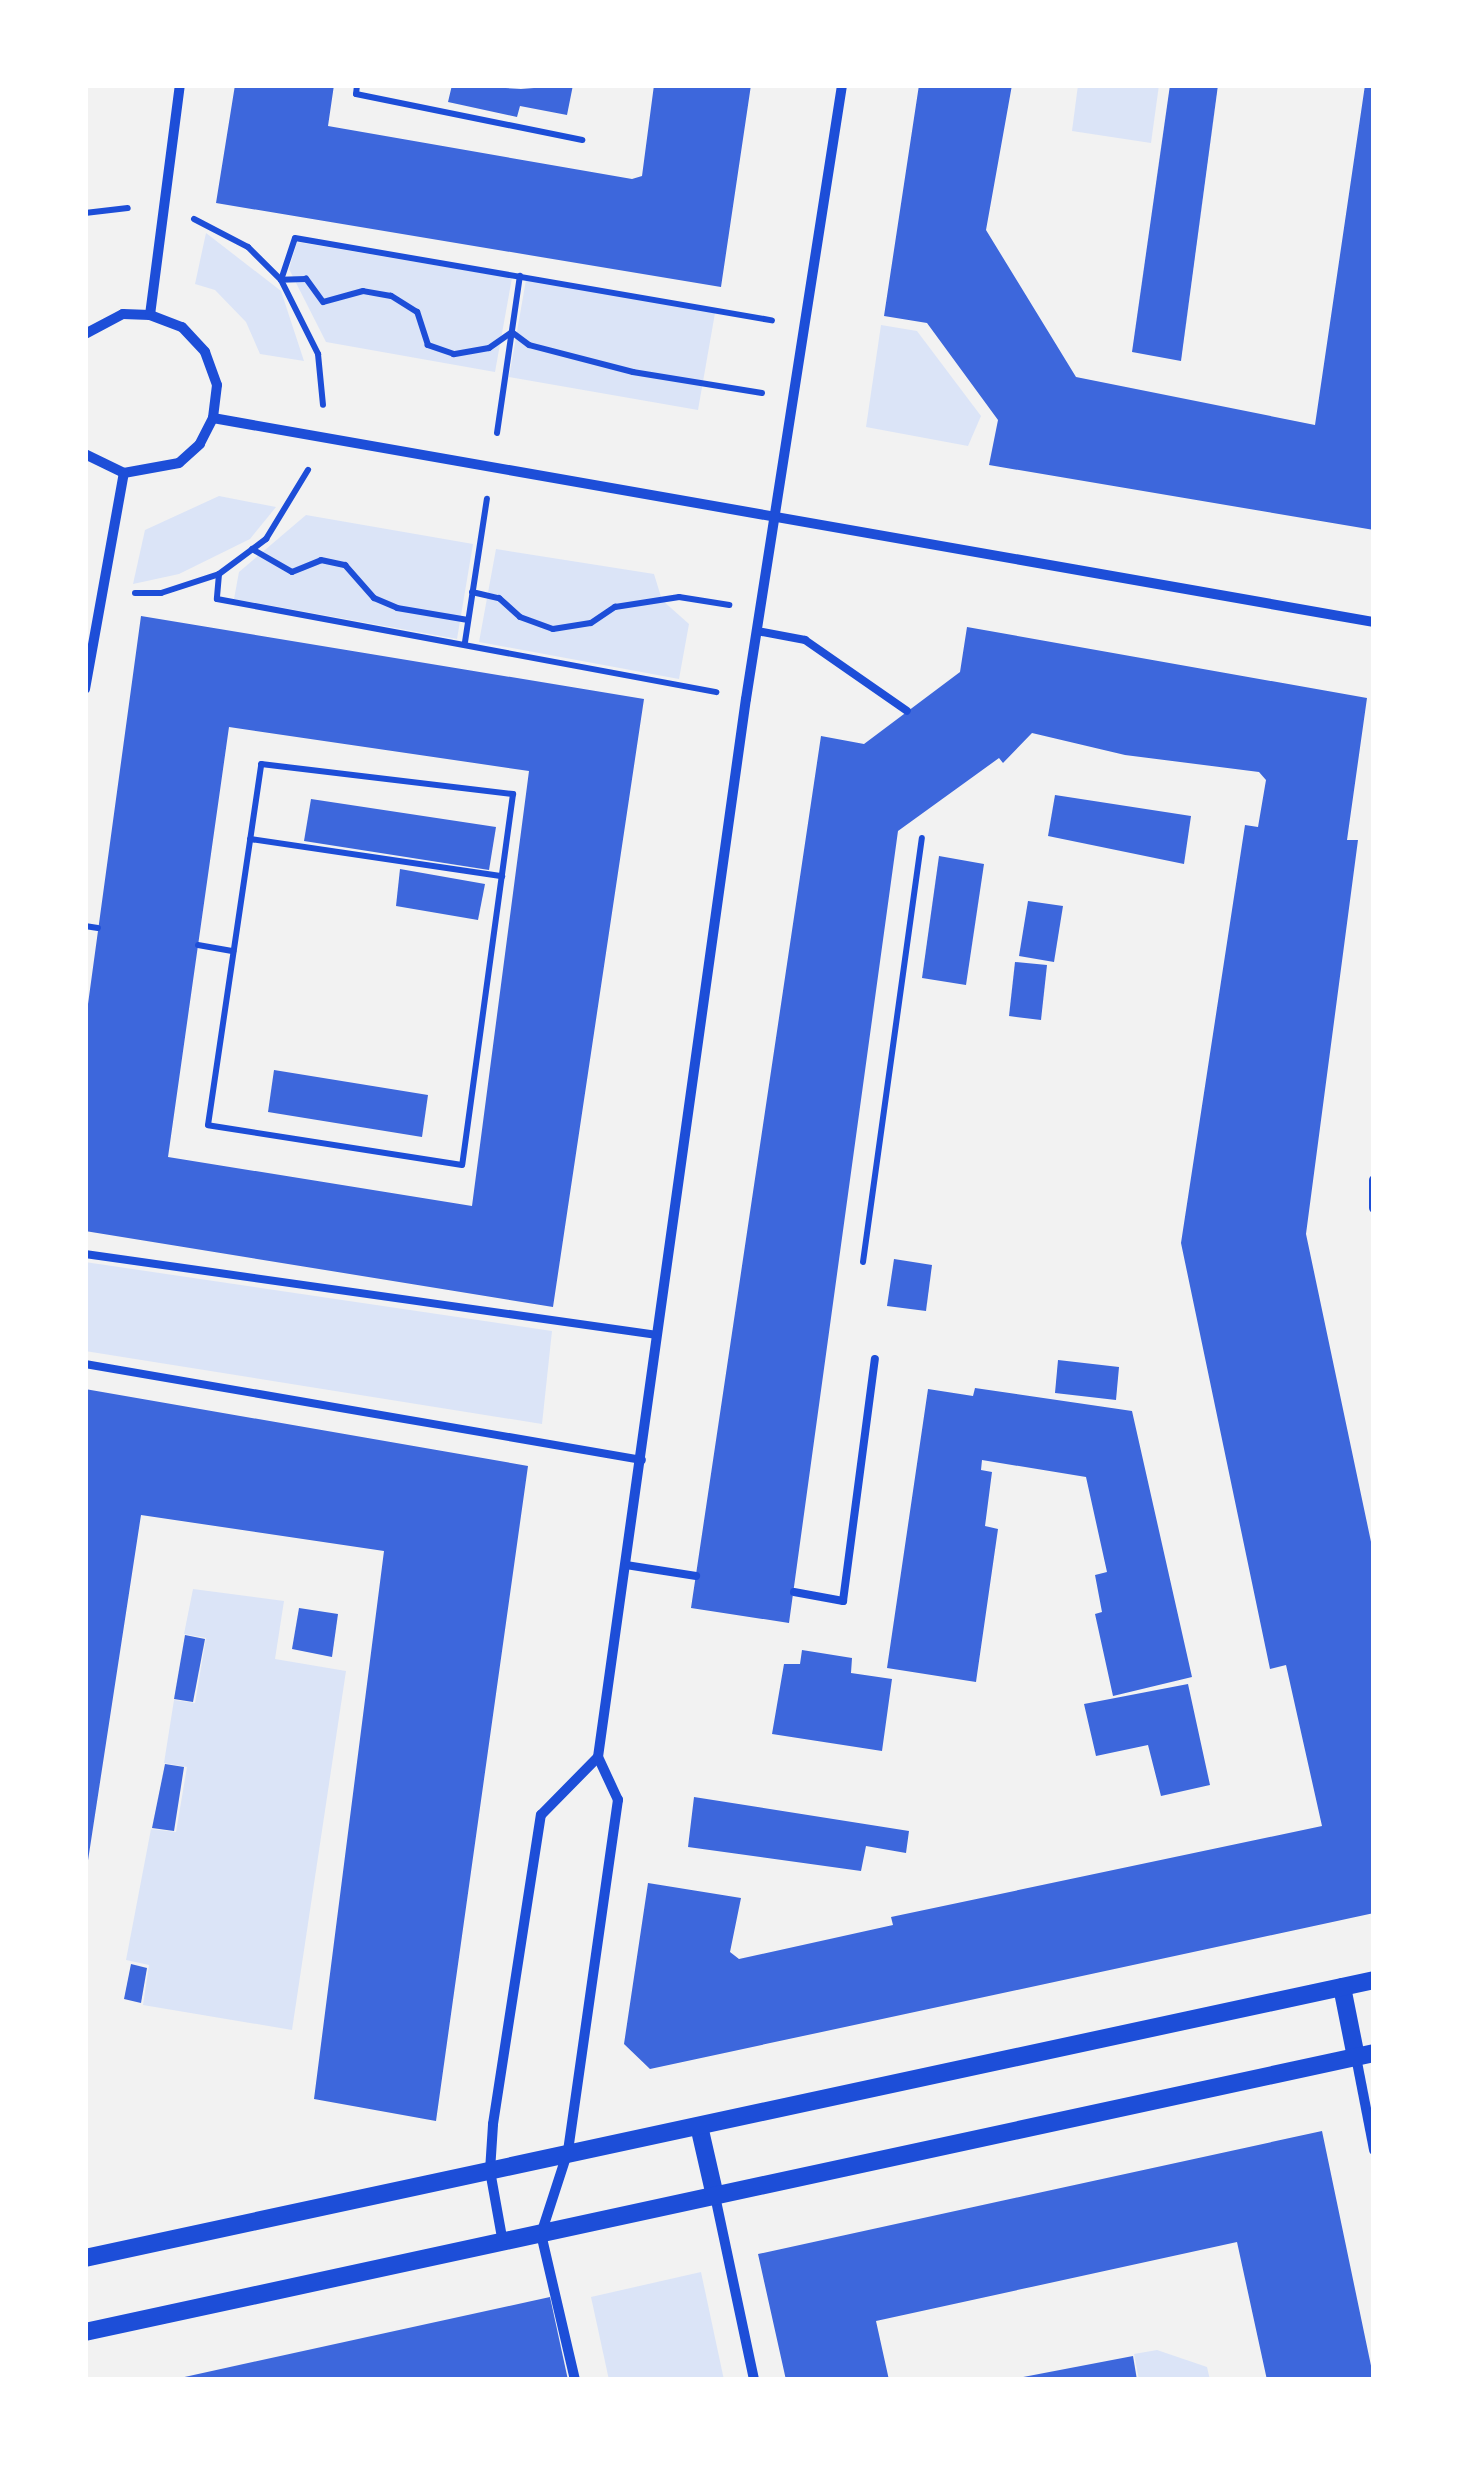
<!DOCTYPE html>
<style>
body{margin:0}
#map{position:relative;width:1459px;height:2465px;overflow:hidden;background:#f2f2f2;font-family:"Roboto Serif",serif}
div>[style]{position:absolute}
[style*='--x']{left:calc(var(--x)*1px);top:calc(var(--y)*1px);width:calc(var(--w)*1px);rotate:calc(var(--a)*1deg)}
.green>*{inset:0;background:#dbe4f7}
.building>*{inset:0;background:#3d67dc}
.path>*{height:6px;margin:-3px;padding:0 3px;transform-origin:3px;border-radius:3px;background:#1d4ed8}
.service>*{height:8px;margin:-4px;padding:0 4px;transform-origin:4px;border-radius:4px;background:#1d4ed8}
.minor>*{height:10px;margin:-5px;padding:0 5px;transform-origin:5px;border-radius:5px;background:#1d4ed8}
.tertiary>*{height:18px;margin:-9px;padding:0 9px;transform-origin:9px;border-radius:9px;background:#1d4ed8}
span{translate:-50% -50%;white-space:nowrap;text-align:center;line-height:1.15;-webkit-text-stroke:8px #fff;paint-order:stroke}
.frame{position:absolute;inset:0;border:88px solid #fff;pointer-events:none}
</style>
<div id="map">
<div class="green">
<i style="clip-path:polygon(1078px 85px,1159px 85px,1151px 143px,1072px 131px)"></i>
<i style="clip-path:polygon(206px 233px,281px 291px,304px 361px,260px 354px,246px 322px,215px 290px,195px 284px)"></i>
<i style="clip-path:polygon(297px 242px,512px 278px,495px 372px,326px 342px,289px 269px)"></i>
<i style="clip-path:polygon(526px 280px,715px 313px,698px 410px,509px 377px)"></i>
<i style="clip-path:polygon(881px 325px,917px 331px,981px 416px,968px 446px,866px 427px)"></i>
<i style="clip-path:polygon(219px 496px,276px 507px,250px 539px,179px 574px,133px 584px,145px 530px)"></i>
<i style="clip-path:polygon(306px 515px,473px 544px,457px 639px,234px 599px,239px 572px)"></i>
<i style="clip-path:polygon(496px 549px,654px 574px,662px 600px,689px 624px,679px 679px,479px 642px)"></i>
<i style="clip-path:polygon(85px 1262px,552px 1331px,542px 1424px,85px 1351px)"></i>
<i style="clip-path:polygon(193px 1589px,284px 1601px,275px 1659px,346px 1671px,292px 2030px,143px 2005px,149px 1965px,126px 1960px,151px 1829px,176px 1832px,187px 1767px,164px 1763px,174px 1700px,195px 1703px,206px 1638px,184px 1634px)"></i>
<i style="clip-path:polygon(701px 2272px,724px 2380px,609px 2380px,591px 2297px)"></i>
<i style="clip-path:polygon(1157px 2350px,1207px 2367px,1210px 2380px,1139px 2380px,1134px 2354px)"></i>
</div>
<div class="building">
<i style="clip-path:polygon(235px 85px,334px 85px,328px 126px,632px 179px,642px 176px,654px 85px,751px 85px,721px 287px,216px 203px)"></i>
<i style="clip-path:polygon(452px 85px,521px 89px,573px 85px,567px 115px,520px 106px,517px 117px,448px 102px)"></i>
<i style="clip-path:polygon(919px 85px,1012px 85px,986px 230px,1076px 377px,1315px 425px,1365px 85px,1374px 85px,1374px 530px,989px 465px,998px 420px,927px 323px,884px 316px)"></i>
<i style="clip-path:polygon(1170px 85px,1218px 85px,1181px 361px,1132px 352px)"></i>
<i style="clip-path:polygon(evenodd,141px 616px,644px 699px,553px 1307px,85px 1231px,85px 1026px,141px 616px,229px 727px,529px 771px,472px 1206px,168px 1157px,229px 727px)"></i>
<i style="clip-path:polygon(967px 627px,1367px 698px,1347px 840px,1358px 840px,1306px 1234px,1374px 1556px,1374px 1913px,650px 2069px,624px 2044px,648px 1883px,741px 1898px,730px 1952px,739px 1959px,893px 1925px,891px 1917px,1322px 1826px,1286px 1665px,1270px 1669px,1181px 1243px,1245px 825px,1258px 827px,1266px 780px,1259px 772px,1125px 755px,1032px 733px,1003px 763px,999px 758px,898px 831px,789px 1623px,691px 1608px,821px 736px,864px 744px,960px 672px)"></i>
<i style="clip-path:polygon(1055px 795px,1191px 816px,1184px 864px,1048px 836px)"></i>
<i style="clip-path:polygon(311px 799px,496px 827px,489px 870px,304px 841px)"></i>
<i style="clip-path:polygon(939px 856px,984px 864px,966px 985px,922px 978px)"></i>
<i style="clip-path:polygon(400px 869px,485px 884px,478px 920px,396px 906px)"></i>
<i style="clip-path:polygon(1028px 901px,1063px 906px,1054px 962px,1019px 956px)"></i>
<i style="clip-path:polygon(1015px 962px,1047px 965px,1041px 1020px,1009px 1016px)"></i>
<i style="clip-path:polygon(274px 1070px,428px 1095px,422px 1137px,268px 1112px)"></i>
<i style="clip-path:polygon(894px 1259px,932px 1265px,926px 1311px,887px 1306px)"></i>
<i style="clip-path:polygon(1058px 1360px,1119px 1367px,1116px 1400px,1055px 1393px)"></i>
<i style="clip-path:polygon(975px 1388px,1132px 1411px,1192px 1677px,1113px 1696px,1095px 1614px,1102px 1612px,1095px 1575px,1107px 1572px,1086px 1477px,982px 1460px,981px 1470px,992px 1472px,985px 1526px,998px 1529px,976px 1682px,887px 1668px,928px 1389px,973px 1396px)"></i>
<i style="clip-path:polygon(85px 1389px,528px 1466px,436px 2121px,314px 2099px,384px 1551px,141px 1515px,85px 1880px)"></i>
<i style="clip-path:polygon(299px 1608px,338px 1614px,332px 1657px,292px 1649px)"></i>
<i style="clip-path:polygon(185px 1635px,205px 1639px,193px 1702px,174px 1699px)"></i>
<i style="clip-path:polygon(802px 1650px,852px 1658px,851px 1673px,892px 1679px,882px 1751px,772px 1734px,784px 1664px,800px 1664px)"></i>
<i style="clip-path:polygon(1188px 1684px,1210px 1785px,1161px 1796px,1148px 1745px,1096px 1756px,1084px 1704px)"></i>
<i style="clip-path:polygon(165px 1764px,184px 1767px,174px 1831px,152px 1828px)"></i>
<i style="clip-path:polygon(694px 1797px,909px 1831px,906px 1853px,866px 1846px,861px 1871px,688px 1847px)"></i>
<i style="clip-path:polygon(131px 1964px,147px 1968px,141px 2003px,124px 1999px)"></i>
<i style="clip-path:polygon(1322px 2131px,1374px 2380px,1267px 2380px,1237px 2242px,876px 2321px,889px 2380px,786px 2380px,758px 2254px)"></i>
<i style="clip-path:polygon(550px 2297px,568px 2380px,180px 2380px,180px 2378px)"></i>
<i style="clip-path:polygon(1133px 2356px,1137px 2380px,1018px 2380px,1018px 2378px)"></i>
</div>
<div class="path">
<i style="--x:357;--y:85;--w:9;--a:96"></i>
<i style="--x:356;--y:94;--w:231;--a:11.5"></i>
<i style="--x:85;--y:213;--w:43;--a:-6.6"></i>
<i style="--x:194;--y:219;--w:61;--a:27.4"></i>
<i style="--x:248;--y:247;--w:47;--a:45"></i>
<i style="--x:281;--y:280;--w:83;--a:63.4"></i>
<i style="--x:318;--y:354;--w:51;--a:84.4"></i>
<i style="--x:762;--y:393;--w:131;--a:-170.8"></i>
<i style="--x:633;--y:372;--w:107;--a:-165.4"></i>
<i style="--x:529;--y:345;--w:21;--a:-143"></i>
<i style="--x:512;--y:332;--w:28;--a:145"></i>
<i style="--x:489;--y:348;--w:36;--a:170"></i>
<i style="--x:454;--y:354;--w:28;--a:-161"></i>
<i style="--x:428;--y:345;--w:35;--a:-108"></i>
<i style="--x:417;--y:312;--w:31;--a:-148"></i>
<i style="--x:391;--y:296;--w:28;--a:-170"></i>
<i style="--x:363;--y:291;--w:41;--a:164.6"></i>
<i style="--x:323;--y:302;--w:29;--a:-126"></i>
<i style="--x:306;--y:279;--w:25;--a:178"></i>
<i style="--x:281;--y:280;--w:44;--a:-71.6"></i>
<i style="--x:295;--y:238;--w:484;--a:9.8"></i>
<i style="--x:497;--y:433;--w:159;--a:-81.7"></i>
<i style="--x:252;--y:549;--w:46;--a:29.9"></i>
<i style="--x:292;--y:572;--w:31;--a:-22"></i>
<i style="--x:321;--y:560;--w:25;--a:12"></i>
<i style="--x:345;--y:565;--w:44;--a:48.7"></i>
<i style="--x:374;--y:598;--w:25;--a:23"></i>
<i style="--x:397;--y:608;--w:72;--a:9.6"></i>
<i style="--x:219;--y:574;--w:25;--a:95"></i>
<i style="--x:217;--y:599;--w:508;--a:10.56"></i>
<i style="--x:472;--y:592;--w:28;--a:13"></i>
<i style="--x:499;--y:598;--w:28;--a:42"></i>
<i style="--x:520;--y:617;--w:35;--a:20"></i>
<i style="--x:553;--y:629;--w:38;--a:-9"></i>
<i style="--x:591;--y:623;--w:29;--a:-34"></i>
<i style="--x:615;--y:607;--w:65;--a:-8.9"></i>
<i style="--x:679;--y:597;--w:51;--a:9.1"></i>
<i style="--x:135;--y:593;--w:26;--a:0"></i>
<i style="--x:161;--y:593;--w:61;--a:-18.1"></i>
<i style="--x:219;--y:574;--w:59;--a:-36.7"></i>
<i style="--x:266;--y:539;--w:81;--a:-58.7"></i>
<i style="--x:465;--y:642;--w:145;--a:-81.3"></i>
<i style="--x:261;--y:764;--w:254;--a:6.8"></i>
<i style="--x:513;--y:794;--w:374;--a:97.8"></i>
<i style="--x:462;--y:1165;--w:257;--a:-171.1"></i>
<i style="--x:208;--y:1125;--w:365;--a:-81.6"></i>
<i style="--x:250;--y:839;--w:255;--a:8.4"></i>
<i style="--x:85;--y:926;--w:13;--a:9"></i>
<i style="--x:198;--y:945;--w:36;--a:10"></i>
<i style="--x:863;--y:1262;--w:428;--a:-82.1"></i>
</div>
<div class="service">
<i style="--x:757;--y:631;--w:49;--a:10.6"></i>
<i style="--x:805;--y:640;--w:124;--a:34.8"></i>
<i style="--x:85;--y:1254;--w:578;--a:8.06"></i>
<i style="--x:85;--y:1364;--w:565;--a:9.78"></i>
<i style="--x:626;--y:1565;--w:71;--a:8.9"></i>
<i style="--x:794;--y:1592;--w:50;--a:10.4"></i>
<i style="--x:843;--y:1601;--w:244;--a:-82.5"></i>
</div>
<div class="minor">
<i style="--x:150;--y:315;--w:232;--a:-82.6"></i>
<i style="--x:85;--y:334;--w:43;--a:-27.8"></i>
<i style="--x:123;--y:314;--w:27;--a:2"></i>
<i style="--x:150;--y:315;--w:34;--a:21"></i>
<i style="--x:182;--y:327;--w:34;--a:47"></i>
<i style="--x:205;--y:352;--w:35;--a:70"></i>
<i style="--x:217;--y:385;--w:33;--a:97"></i>
<i style="--x:213;--y:418;--w:29;--a:117"></i>
<i style="--x:200;--y:444;--w:28;--a:138"></i>
<i style="--x:179;--y:463;--w:56;--a:169.7"></i>
<i style="--x:124;--y:473;--w:43;--a:-154"></i>
<i style="--x:213;--y:418;--w:1179;--a:9.97"></i>
<i style="--x:85;--y:689;--w:219;--a:-79.8"></i>
<i style="--x:1374;--y:1180;--w:28;--a:90"></i>
<i style="--x:1356;--y:2057;--w:95;--a:79"></i>
<i style="--x:715;--y:2196;--w:188;--a:78"></i>
<i style="--x:503;--y:2243;--w:73;--a:-100.2"></i>
<i style="--x:490;--y:2171;--w:47;--a:-86.3"></i>
<i style="--x:493;--y:2124;--w:313;--a:-81.2"></i>
<i style="--x:541;--y:1815;--w:81;--a:-45.5"></i>
<i style="--x:575;--y:2380;--w:150;--a:-103.1"></i>
<i style="--x:541;--y:2234;--w:87;--a:-72"></i>
<i style="--x:568;--y:2151;--w:355;--a:-81.9"></i>
<i style="--x:618;--y:1800;--w:47;--a:-114.9"></i>
<i style="--x:598;--y:1757;--w:1068;--a:-82.04"></i>
<i style="--x:746;--y:699;--w:621;--a:-81.11"></i>
</div>
<div class="tertiary">
<i style="--x:1342;--y:1987;--w:71;--a:78.7"></i>
<i style="--x:699;--y:2126;--w:72;--a:77.1"></i>
<i style="--x:85;--y:2258;--w:1319;--a:-12.17"></i>
<i style="--x:85;--y:2332;--w:1319;--a:-12.21"></i>
</div>
<div class="frame"></div>
</div>
